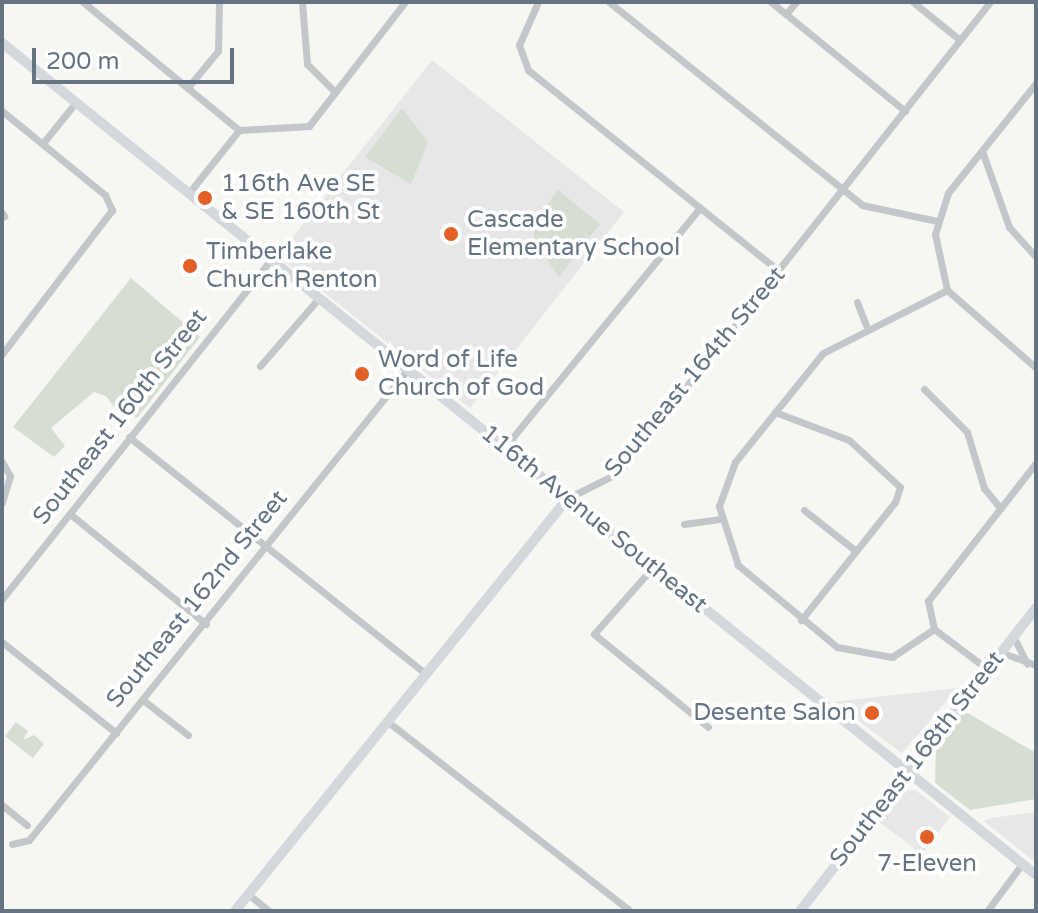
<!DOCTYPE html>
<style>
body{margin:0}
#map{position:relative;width:1038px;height:913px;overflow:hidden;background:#f6f6f2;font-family:"Varela Round",sans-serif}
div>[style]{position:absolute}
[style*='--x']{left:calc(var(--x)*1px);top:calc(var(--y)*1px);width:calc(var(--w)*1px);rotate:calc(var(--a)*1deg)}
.built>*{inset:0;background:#e6e7e6}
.green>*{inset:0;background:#d6ddd3}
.street>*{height:7px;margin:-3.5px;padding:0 3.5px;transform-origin:3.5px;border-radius:3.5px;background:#c3c7ca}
.secondary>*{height:10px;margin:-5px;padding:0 5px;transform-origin:5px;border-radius:5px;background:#d4d8dc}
.dots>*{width:22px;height:22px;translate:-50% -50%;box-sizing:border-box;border:4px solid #fff;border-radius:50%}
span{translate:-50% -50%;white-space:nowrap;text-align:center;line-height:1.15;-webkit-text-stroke:8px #fff;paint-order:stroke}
.poi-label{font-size:24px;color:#657483}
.left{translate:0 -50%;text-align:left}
.right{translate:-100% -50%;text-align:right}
.street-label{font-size:24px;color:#657483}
.frame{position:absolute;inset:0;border:4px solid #657483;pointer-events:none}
.scale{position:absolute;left:32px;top:48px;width:202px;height:36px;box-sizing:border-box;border:4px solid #657483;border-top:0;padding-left:10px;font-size:24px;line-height:28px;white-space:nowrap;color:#657483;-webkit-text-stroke:6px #fff;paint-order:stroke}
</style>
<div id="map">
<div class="built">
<i style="clip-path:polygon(432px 60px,624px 212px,470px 408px,278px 256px)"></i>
<i style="clip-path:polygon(958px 688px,902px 753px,833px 702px)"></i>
<i style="clip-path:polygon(915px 790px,950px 817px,922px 854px,878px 821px,900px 792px)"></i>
<i style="clip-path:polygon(1036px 812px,1036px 863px,984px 821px,991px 818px)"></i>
</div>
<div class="green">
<i style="clip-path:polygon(402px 108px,428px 142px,411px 184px,365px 157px)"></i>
<i style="clip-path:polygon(558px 190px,600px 224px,559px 277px,534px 241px,534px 222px)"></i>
<i style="clip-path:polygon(131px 278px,200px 337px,138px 417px,122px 418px,106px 396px,94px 392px,51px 428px,65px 446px,54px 457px,13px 427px)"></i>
<i style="clip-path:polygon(964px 711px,1036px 753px,1036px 799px,970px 810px,935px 783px,936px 746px)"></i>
<i style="clip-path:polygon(16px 722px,28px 731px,23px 740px,34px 735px,44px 744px,33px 758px,5px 736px)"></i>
</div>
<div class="street">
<i style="--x:83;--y:2;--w:202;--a:39.4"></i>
<i style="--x:302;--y:2;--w:62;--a:85.4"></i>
<i style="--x:307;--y:64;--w:40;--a:45"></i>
<i style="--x:538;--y:2;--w:47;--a:113.8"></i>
<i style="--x:519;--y:45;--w:27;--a:70"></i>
<i style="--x:528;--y:70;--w:322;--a:38.7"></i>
<i style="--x:609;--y:2;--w:324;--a:38.7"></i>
<i style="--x:862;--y:205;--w:77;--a:12"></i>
<i style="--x:771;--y:2;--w:173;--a:39.1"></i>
<i style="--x:913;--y:2;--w:60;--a:39"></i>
<i style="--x:786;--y:14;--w:16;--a:-50"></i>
<i style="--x:1036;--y:83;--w:141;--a:128.7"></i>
<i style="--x:948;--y:193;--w:43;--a:107.6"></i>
<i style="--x:935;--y:234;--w:57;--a:77.9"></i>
<i style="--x:947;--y:290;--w:118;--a:41.2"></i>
<i style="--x:189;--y:86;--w:45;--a:-50.4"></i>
<i style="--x:218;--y:51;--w:49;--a:-88.8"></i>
<i style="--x:2;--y:111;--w:133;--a:39.2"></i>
<i style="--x:105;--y:195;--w:17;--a:65"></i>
<i style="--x:112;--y:210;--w:181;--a:127.4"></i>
<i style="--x:43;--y:143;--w:53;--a:-51.2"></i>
<i style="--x:982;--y:151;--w:81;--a:70.4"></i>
<i style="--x:1009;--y:227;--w:40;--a:48"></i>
<i style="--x:188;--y:194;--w:82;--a:-51.4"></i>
<i style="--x:239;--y:130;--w:70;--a:-3.3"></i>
<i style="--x:309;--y:126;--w:157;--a:-52.3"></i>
<i style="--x:2;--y:213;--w:4;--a:56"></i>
<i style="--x:857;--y:302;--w:25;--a:69"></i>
<i style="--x:260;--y:366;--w:90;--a:-49.1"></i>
<i style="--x:924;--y:389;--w:61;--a:45"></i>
<i style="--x:967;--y:432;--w:59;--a:73.1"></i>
<i style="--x:984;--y:488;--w:26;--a:51"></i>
<i style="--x:775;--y:412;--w:79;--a:20.7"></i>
<i style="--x:849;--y:440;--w:69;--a:42.7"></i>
<i style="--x:900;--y:487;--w:16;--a:108"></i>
<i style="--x:895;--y:502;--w:151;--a:128.5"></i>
<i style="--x:129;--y:437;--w:376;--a:38.6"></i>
<i style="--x:504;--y:448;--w:310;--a:-50.8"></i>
<i style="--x:2;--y:462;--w:16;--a:60"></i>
<i style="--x:10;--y:476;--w:28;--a:107"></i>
<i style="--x:568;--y:498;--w:56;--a:-26.6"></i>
<i style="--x:618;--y:473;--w:600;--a:-51.7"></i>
<i style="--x:804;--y:510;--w:66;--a:38.3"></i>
<i style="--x:70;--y:514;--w:175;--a:39"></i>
<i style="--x:684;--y:524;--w:35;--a:-8"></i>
<i style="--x:653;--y:567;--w:89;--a:131.4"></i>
<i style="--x:594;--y:634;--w:147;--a:39.2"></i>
<i style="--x:2;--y:599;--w:434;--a:-51.6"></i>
<i style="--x:934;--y:629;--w:50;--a:146.3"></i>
<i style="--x:892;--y:657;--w:56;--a:-169.7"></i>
<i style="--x:837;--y:647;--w:129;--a:-140.4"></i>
<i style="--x:738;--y:565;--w:62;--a:-107.9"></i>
<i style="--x:719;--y:506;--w:47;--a:-70"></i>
<i style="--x:735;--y:462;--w:140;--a:-51.1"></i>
<i style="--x:823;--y:353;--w:139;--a:-26.9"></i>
<i style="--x:1013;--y:636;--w:31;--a:63"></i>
<i style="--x:2;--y:642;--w:146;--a:38.6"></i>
<i style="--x:1000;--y:652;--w:38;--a:20"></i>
<i style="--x:986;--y:668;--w:65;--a:-143.1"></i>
<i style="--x:934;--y:629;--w:29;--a:-102"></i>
<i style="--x:928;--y:601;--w:175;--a:-52"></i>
<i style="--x:143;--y:700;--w:57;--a:37.9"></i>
<i style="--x:387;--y:721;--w:308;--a:38"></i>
<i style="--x:2;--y:805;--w:32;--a:39"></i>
<i style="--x:12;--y:844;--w:17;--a:-13"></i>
<i style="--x:29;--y:840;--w:605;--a:-51.18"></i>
<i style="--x:248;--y:894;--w:27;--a:39"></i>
<i style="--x:987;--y:911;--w:59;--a:-53.3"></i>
</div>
<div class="secondary">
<i style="--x:2;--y:43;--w:1327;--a:38.82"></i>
<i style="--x:235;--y:911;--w:531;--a:-51.12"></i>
<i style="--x:800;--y:911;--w:384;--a:-52.1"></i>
</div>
<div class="dots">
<i style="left:205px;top:198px;background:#e25f26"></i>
<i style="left:451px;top:234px;background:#e25f26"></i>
<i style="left:190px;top:266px;background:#e25f26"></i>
<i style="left:362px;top:374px;background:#e25f26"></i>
<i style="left:872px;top:713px;background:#e25f26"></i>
<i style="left:927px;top:837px;background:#e25f26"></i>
</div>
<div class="poi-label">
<span class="left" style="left:221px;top:198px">116th Ave SE<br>&amp; SE 160th St</span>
<span class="left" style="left:467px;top:234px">Cascade<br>Elementary School</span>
<span class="left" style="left:206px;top:266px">Timberlake<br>Church Renton</span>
<span class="left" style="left:378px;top:374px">Word of Life<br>Church of God</span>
<span class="right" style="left:856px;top:713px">Desente Salon</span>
<span style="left:927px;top:864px">7-Eleven</span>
</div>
<div class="street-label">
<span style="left:695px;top:372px;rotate:-50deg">Southeast 164th Street</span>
<span style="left:120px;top:417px;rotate:-52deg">Southeast 160th Street</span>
<span style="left:594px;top:519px;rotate:39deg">116th Avenue Southeast</span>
<span style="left:197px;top:599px;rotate:-51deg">Southeast 162nd Street</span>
<span style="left:917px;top:759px;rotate:-52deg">Southeast 168th Street</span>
</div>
<div class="frame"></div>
<div class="scale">200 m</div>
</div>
